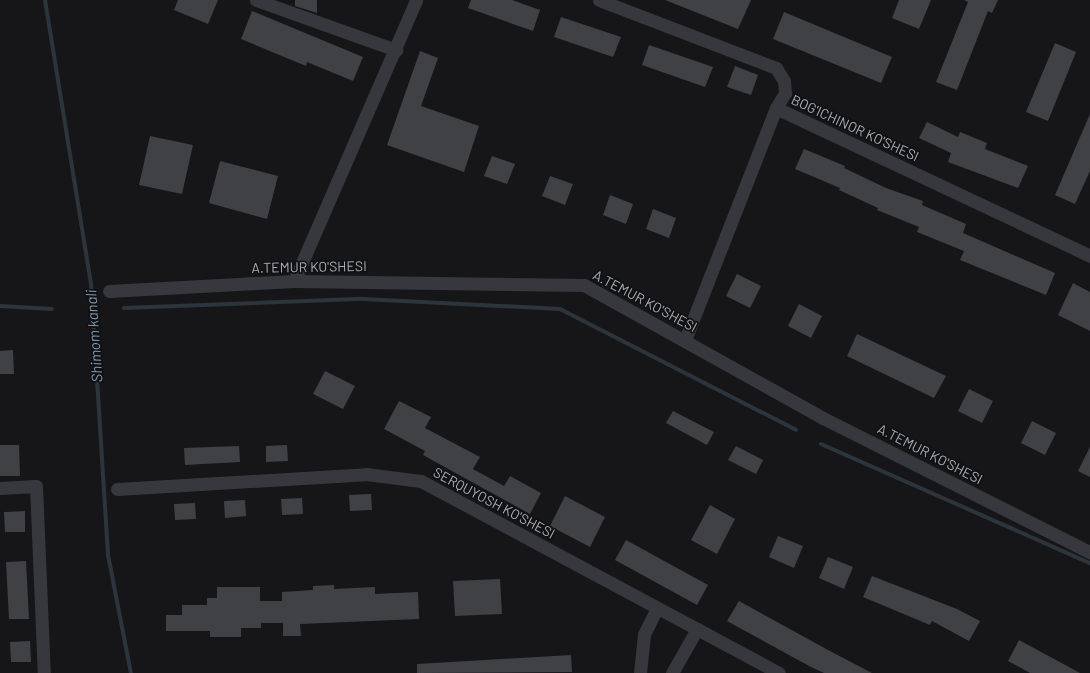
<!DOCTYPE html>
<style>
body{margin:0}
#map{position:relative;width:1090px;height:673px;overflow:hidden;background:#161618;font-family:Barlow,sans-serif}
div>[style]{position:absolute}
[style*='--x']{left:calc(var(--x)*1px);top:calc(var(--y)*1px);width:calc(var(--w)*1px);rotate:calc(var(--a)*1deg)}
.stream>*{height:4px;margin:-2px;padding:0 2px;transform-origin:2px;border-radius:2px;background:#2c353c}
.building>*{inset:0;background:#404145}
.minor>*{height:13px;margin:-6.5px;padding:0 6.5px;transform-origin:6.5px;border-radius:6.5px;background:#37383d}
span{translate:-50% -50%;white-space:nowrap;text-align:center;line-height:1.15;-webkit-text-stroke:3.5px #111113;paint-order:stroke}
.street-label{font-size:14px;color:#a8adb8}
.water-label{font-size:15px;color:#7f9bb3;font-style:italic}
</style>
<div id="map">
<div class="stream">
<i style="--x:45;--y:0;--w:288;--a:80.8"></i>
<i style="--x:91;--y:284;--w:272;--a:86.4"></i>
<i style="--x:108;--y:555;--w:120;--a:79"></i>
<i style="--x:0;--y:306;--w:52;--a:3.3"></i>
<i style="--x:124;--y:308;--w:239;--a:-2.2"></i>
<i style="--x:363;--y:299;--w:197;--a:2.9"></i>
<i style="--x:560;--y:309;--w:265;--a:27.1"></i>
<i style="--x:821;--y:444;--w:294;--a:23.9"></i>
</div>
<div class="building">
<i style="clip-path:polygon(178px 0,218px 0,208px 24px,174px 10px)"></i>
<i style="clip-path:polygon(295px 0,317px 0,317px 13px,295px 6px)"></i>
<i style="clip-path:polygon(471px 0,512px 0,540px 10px,533px 31px,468px 8px)"></i>
<i style="clip-path:polygon(665px 0,751px 0,738px 29px)"></i>
<i style="clip-path:polygon(899px 0,931px 0,919px 29px,892px 18px)"></i>
<i style="clip-path:polygon(964px 0,998px 0,992px 13px,988px 11px,957px 90px,936px 82px,968px 2px)"></i>
<i style="clip-path:polygon(252px 11px,363px 57px,353px 81px,307px 62px,306px 66px,241px 39px)"></i>
<i style="clip-path:polygon(784px 12px,892px 57px,881px 83px,773px 39px)"></i>
<i style="clip-path:polygon(561px 17px,621px 37px,613px 57px,554px 37px)"></i>
<i style="clip-path:polygon(1055px 43px,1076px 52px,1048px 121px,1026px 112px)"></i>
<i style="clip-path:polygon(649px 45px,713px 67px,705px 87px,642px 65px)"></i>
<i style="clip-path:polygon(420px 51px,438px 58px,421px 106px,479px 126px,464px 172px,387px 145px)"></i>
<i style="clip-path:polygon(735px 66px,758px 75px,751px 95px,727px 87px)"></i>
<i style="clip-path:polygon(1090px 114px,1090px 171px,1075px 204px,1055px 195px)"></i>
<i style="clip-path:polygon(927px 122px,958px 137px,960px 132px,987px 143px,985px 149px,1028px 166px,1018px 188px,948px 162px,951px 153px,919px 138px)"></i>
<i style="clip-path:polygon(150px 136px,193px 145px,182px 194px,139px 185px)"></i>
<i style="clip-path:polygon(804px 149px,845px 166px,844px 168px,886px 188px,923px 201px,922px 205px,966px 224px,963px 233px,1055px 273px,1046px 295px,960px 260px,964px 251px,917px 232px,919px 227px,877px 210px,878px 208px,839px 190px,840px 188px,795px 169px)"></i>
<i style="clip-path:polygon(492px 156px,515px 164px,507px 184px,484px 176px)"></i>
<i style="clip-path:polygon(220px 161px,278px 176px,267px 219px,209px 203px)"></i>
<i style="clip-path:polygon(550px 176px,573px 184px,565px 205px,542px 196px)"></i>
<i style="clip-path:polygon(610px 195px,633px 204px,626px 224px,603px 215px)"></i>
<i style="clip-path:polygon(653px 209px,676px 218px,669px 238px,646px 229px)"></i>
<i style="clip-path:polygon(737px 274px,761px 286px,750px 308px,726px 296px)"></i>
<i style="clip-path:polygon(1073px 283px,1090px 292px,1090px 331px,1058px 315px)"></i>
<i style="clip-path:polygon(799px 304px,822px 316px,811px 338px,788px 326px)"></i>
<i style="clip-path:polygon(857px 334px,946px 376px,934px 398px,847px 356px)"></i>
<i style="clip-path:polygon(13px 350px,14px 374px,0 374px,0 351px)"></i>
<i style="clip-path:polygon(325px 371px,355px 386px,343px 409px,313px 394px)"></i>
<i style="clip-path:polygon(969px 389px,993px 401px,982px 423px,958px 411px)"></i>
<i style="clip-path:polygon(399px 401px,431px 417px,425px 428px,480px 457px,473px 469px,504px 486px,510px 476px,541px 493px,530px 514px,423px 455px,425px 451px,384px 429px)"></i>
<i style="clip-path:polygon(673px 411px,714px 432px,707px 445px,666px 423px)"></i>
<i style="clip-path:polygon(1032px 421px,1056px 433px,1045px 455px,1021px 443px)"></i>
<i style="clip-path:polygon(0 445px,19px 445px,20px 476px,0 476px)"></i>
<i style="clip-path:polygon(287px 445px,288px 461px,266px 462px,266px 446px)"></i>
<i style="clip-path:polygon(239px 446px,240px 462px,185px 465px,184px 448px)"></i>
<i style="clip-path:polygon(736px 446px,763px 460px,756px 474px,728px 460px)"></i>
<i style="clip-path:polygon(1090px 447px,1090px 477px,1078px 471px)"></i>
<i style="clip-path:polygon(371px 494px,372px 510px,350px 511px,349px 495px)"></i>
<i style="clip-path:polygon(565px 496px,605px 517px,590px 547px,550px 526px)"></i>
<i style="clip-path:polygon(302px 498px,303px 514px,282px 515px,281px 499px)"></i>
<i style="clip-path:polygon(245px 500px,246px 516px,225px 518px,224px 501px)"></i>
<i style="clip-path:polygon(195px 503px,196px 519px,175px 520px,174px 504px)"></i>
<i style="clip-path:polygon(710px 505px,735px 519px,717px 554px,691px 540px)"></i>
<i style="clip-path:polygon(25px 511px,25px 532px,5px 532px,4px 512px)"></i>
<i style="clip-path:polygon(778px 536px,803px 546px,794px 568px,769px 557px)"></i>
<i style="clip-path:polygon(626px 540px,708px 585px,697px 605px,615px 560px)"></i>
<i style="clip-path:polygon(828px 557px,853px 567px,844px 589px,819px 578px)"></i>
<i style="clip-path:polygon(26px 561px,29px 619px,9px 619px,6px 562px)"></i>
<i style="clip-path:polygon(872px 576px,957px 609px,980px 621px,969px 641px,932px 621px,930px 625px,863px 597px)"></i>
<i style="clip-path:polygon(500px 579px,502px 614px,455px 616px,453px 581px)"></i>
<i style="clip-path:polygon(334px 585px,334px 589px,375px 587px,375px 594px,418px 592px,419px 619px,300px 624px,301px 636px,283px 636px,283px 623px,261px 623px,261px 628px,241px 628px,241px 637px,210px 637px,210px 631px,166px 631px,166px 615px,182px 615px,182px 605px,207px 605px,207px 598px,217px 598px,217px 587px,260px 587px,260px 601px,282px 601px,282px 592px,313px 590px,313px 586px)"></i>
<i style="clip-path:polygon(739px 601px,828px 650px,872px 673px,824px 673px,811px 667px,727px 621px)"></i>
<i style="clip-path:polygon(1019px 640px,1080px 673px,1030px 673px,1008px 661px)"></i>
<i style="clip-path:polygon(30px 641px,31px 662px,11px 662px,10px 642px)"></i>
<i style="clip-path:polygon(571px 655px,572px 672px,417px 673px,417px 664px)"></i>
</div>
<div class="minor">
<i style="--x:256;--y:0;--w:149;--a:19.7"></i>
<i style="--x:599;--y:0;--w:190;--a:21"></i>
<i style="--x:776;--y:68;--w:15;--a:58"></i>
<i style="--x:784;--y:81;--w:12;--a:85"></i>
<i style="--x:785;--y:93;--w:17;--a:121"></i>
<i style="--x:776;--y:108;--w:347;--a:25.2"></i>
<i style="--x:294;--y:281;--w:306;--a:-66.5"></i>
<i style="--x:109;--y:291;--w:185;--a:-3.1"></i>
<i style="--x:294;--y:281;--w:290;--a:0.8"></i>
<i style="--x:584;--y:285;--w:274;--a:29.1"></i>
<i style="--x:823;--y:418;--w:299;--a:26.7"></i>
<i style="--x:685;--y:340;--w:249;--a:-68.6"></i>
<i style="--x:0;--y:488;--w:36;--a:-3"></i>
<i style="--x:36;--y:486;--w:187;--a:87.6"></i>
<i style="--x:117;--y:489;--w:249;--a:-3.4"></i>
<i style="--x:366;--y:474;--w:55;--a:7.3"></i>
<i style="--x:421;--y:481;--w:406;--a:28.2"></i>
<i style="--x:640;--y:673;--w:39;--a:-84"></i>
<i style="--x:644;--y:634;--w:29;--a:-63"></i>
<i style="--x:672;--y:673;--w:51;--a:-60.4"></i>
</div>
<div class="street-label">
<span style="left:855px;top:128px;rotate:25deg">BOG'ICHINOR KO'SHESI</span>
<span style="left:309px;top:267px;rotate:-1deg">A.TEMUR KO'SHESI</span>
<span style="left:645px;top:301px;rotate:28deg">A.TEMUR KO'SHESI</span>
<span style="left:930px;top:454px;rotate:27deg">A.TEMUR KO'SHESI</span>
<span style="left:494px;top:503px;rotate:28deg">SERQUYOSH KO'SHESI</span>
</div>
<div class="water-label">
<span style="left:94px;top:336px;rotate:-94deg">Shimom kanali</span>
</div>
</div>
